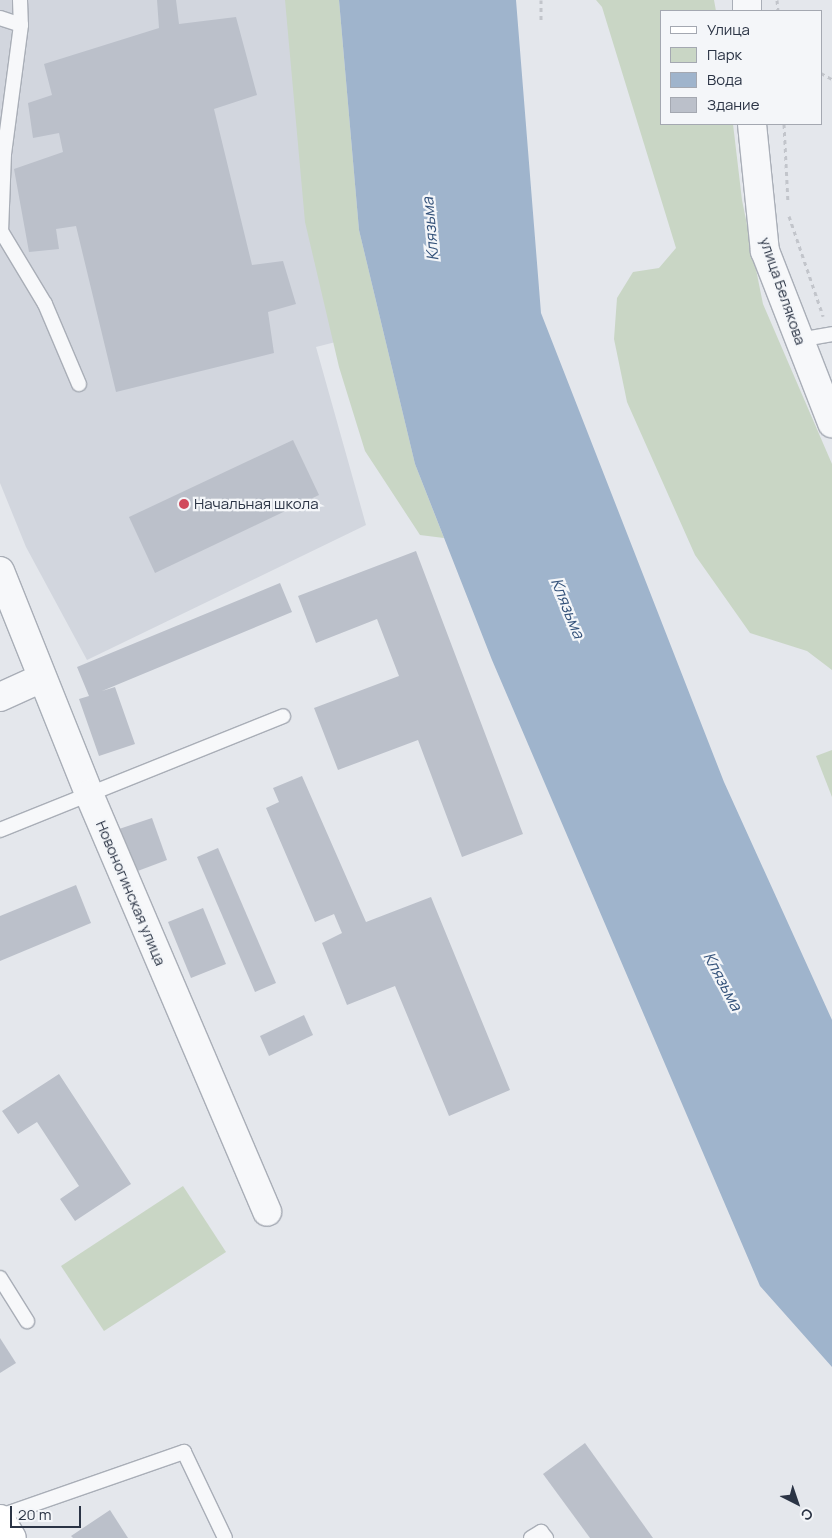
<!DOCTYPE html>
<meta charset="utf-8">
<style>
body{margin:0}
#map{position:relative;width:832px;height:1538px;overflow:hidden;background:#e4e7ec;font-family:Manrope,sans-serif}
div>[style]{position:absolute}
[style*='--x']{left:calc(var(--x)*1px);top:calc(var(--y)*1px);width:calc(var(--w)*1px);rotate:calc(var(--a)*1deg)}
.built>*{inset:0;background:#d2d6de}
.green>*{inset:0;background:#c9d6c5}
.water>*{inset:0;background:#9fb4cc}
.building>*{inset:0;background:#bbc0ca}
.path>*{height:3px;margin-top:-1.5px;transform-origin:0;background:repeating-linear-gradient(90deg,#c2c5cb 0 4px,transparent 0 8px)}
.roads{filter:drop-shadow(1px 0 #a9aeb7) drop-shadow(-1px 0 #a9aeb7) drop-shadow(0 1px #a9aeb7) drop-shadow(0 -1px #a9aeb7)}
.lane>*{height:14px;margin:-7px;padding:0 7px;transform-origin:7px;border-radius:7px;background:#f7f8fa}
.street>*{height:28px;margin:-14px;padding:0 14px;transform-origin:14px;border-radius:14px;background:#f7f8fa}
.secondary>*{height:28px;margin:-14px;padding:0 14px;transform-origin:14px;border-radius:14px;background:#fff}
.dots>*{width:14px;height:14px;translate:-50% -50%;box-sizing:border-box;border:2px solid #f4f6f9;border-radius:50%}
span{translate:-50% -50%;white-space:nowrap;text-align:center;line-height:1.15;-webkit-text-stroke:4.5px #f4f6f9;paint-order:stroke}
.street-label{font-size:15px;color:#2b3445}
.poi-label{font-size:15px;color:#2b3445}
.left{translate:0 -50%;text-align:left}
.water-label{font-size:16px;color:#34527a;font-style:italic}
.legend{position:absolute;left:660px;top:10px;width:162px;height:115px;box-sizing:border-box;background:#f4f6f9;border:1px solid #a4a8b1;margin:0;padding:6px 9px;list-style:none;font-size:15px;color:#2b3445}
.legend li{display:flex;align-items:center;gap:10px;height:25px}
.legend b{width:25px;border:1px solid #a4a8b1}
.north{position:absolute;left:772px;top:1478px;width:50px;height:50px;-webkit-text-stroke:4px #f4f6f9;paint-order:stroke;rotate:139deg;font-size:14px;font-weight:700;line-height:20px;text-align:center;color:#2b3445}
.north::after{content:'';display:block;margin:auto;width:18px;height:22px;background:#2b3445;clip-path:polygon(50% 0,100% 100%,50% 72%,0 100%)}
.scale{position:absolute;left:10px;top:1506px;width:71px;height:22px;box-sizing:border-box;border:2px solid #2b3445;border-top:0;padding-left:6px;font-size:15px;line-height:18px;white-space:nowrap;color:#2b3445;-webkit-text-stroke:4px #f4f6f9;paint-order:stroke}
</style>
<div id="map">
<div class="built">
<i style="clip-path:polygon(0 0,303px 0,367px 334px,316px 347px,366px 525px,87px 660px,26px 547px,0 483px)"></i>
</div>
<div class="green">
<i style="clip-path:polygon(285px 0,339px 0,359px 230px,415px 464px,444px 538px,420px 535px,365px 451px,339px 367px,305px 222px)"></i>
<i style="clip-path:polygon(596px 0,714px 0,716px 11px,661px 11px,661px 124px,733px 124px,742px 200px,763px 304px,832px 464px,832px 670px,807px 651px,750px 633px,695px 555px,627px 402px,614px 339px,617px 298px,633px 272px,659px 268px,676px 248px,602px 7px)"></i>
<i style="clip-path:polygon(832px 750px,832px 797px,816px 756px)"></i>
<i style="clip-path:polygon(183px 1186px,226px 1252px,104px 1331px,61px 1266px)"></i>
</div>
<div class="water">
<i style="clip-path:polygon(339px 0,516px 0,541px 313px,724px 782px,832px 1020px,832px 1367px,760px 1286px,492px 660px,415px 464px,359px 230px)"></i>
</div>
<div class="building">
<i style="clip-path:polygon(157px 0,176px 0,179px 24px,236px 17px,257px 95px,214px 109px,252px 265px,283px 261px,296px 304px,268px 312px,274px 353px,116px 392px,76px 226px,56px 229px,59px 249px,29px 252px,14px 169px,63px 152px,59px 133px,33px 138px,28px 103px,52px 95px,44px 64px,159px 28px)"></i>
<i style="clip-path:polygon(293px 440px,319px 495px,155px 573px,129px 517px)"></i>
<i style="clip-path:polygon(416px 551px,523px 834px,462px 857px,418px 740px,338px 770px,314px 708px,399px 676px,377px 619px,316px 643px,298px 596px)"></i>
<i style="clip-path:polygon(280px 583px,292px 612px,102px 691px,115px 687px,135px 744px,99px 756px,79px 699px,89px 696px,77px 667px)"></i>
<i style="clip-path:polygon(302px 776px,366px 922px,431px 897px,510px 1090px,449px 1116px,395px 986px,347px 1005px,322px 943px,342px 933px,334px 914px,315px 922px,266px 808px,279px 802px,273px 788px)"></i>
<i style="clip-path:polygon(152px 818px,167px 860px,135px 872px,119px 829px)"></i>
<i style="clip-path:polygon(218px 848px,276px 983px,255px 992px,197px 857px)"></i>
<i style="clip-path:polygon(76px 885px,91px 923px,0 961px,0 916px)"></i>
<i style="clip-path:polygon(203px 908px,226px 964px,191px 978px,168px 922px)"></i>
<i style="clip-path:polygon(304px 1015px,313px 1035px,269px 1056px,260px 1036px)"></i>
<i style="clip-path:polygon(59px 1074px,131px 1184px,75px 1221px,60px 1199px,79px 1186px,37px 1122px,18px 1134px,2px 1111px)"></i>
<i style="clip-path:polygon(0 1338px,16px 1363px,0 1373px)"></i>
<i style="clip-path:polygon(585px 1443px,653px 1538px,590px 1538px,543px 1474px)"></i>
<i style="clip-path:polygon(110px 1510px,128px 1538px,73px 1538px,71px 1536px)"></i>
</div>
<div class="path">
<i style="--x:541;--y:0;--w:20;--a:90"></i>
<i style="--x:777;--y:0;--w:11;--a:85"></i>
<i style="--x:821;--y:73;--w:13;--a:29"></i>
<i style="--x:784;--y:124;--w:78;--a:87.1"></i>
<i style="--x:789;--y:216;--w:106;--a:71.2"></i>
</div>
<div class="roads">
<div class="lane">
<i style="--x:20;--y:0;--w:25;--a:88"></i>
<i style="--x:0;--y:18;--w:22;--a:18"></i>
<i style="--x:21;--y:25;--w:130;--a:97.5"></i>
<i style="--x:4;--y:154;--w:77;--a:92.2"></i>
<i style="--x:1;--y:231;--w:85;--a:58.9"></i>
<i style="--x:45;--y:304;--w:87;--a:67"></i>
<i style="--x:799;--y:340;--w:34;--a:-10"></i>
<i style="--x:0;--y:830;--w:305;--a:-21.9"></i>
<i style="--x:0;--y:1278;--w:51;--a:57.9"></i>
<i style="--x:0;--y:1516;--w:195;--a:-19.2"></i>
<i style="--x:184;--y:1452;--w:95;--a:64.5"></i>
<i style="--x:531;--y:1538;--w:12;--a:-31"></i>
<i style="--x:541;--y:1532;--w:8;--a:50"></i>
</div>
<div class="street">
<i style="--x:747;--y:0;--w:11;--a:90"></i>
<i style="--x:752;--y:124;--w:128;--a:84.2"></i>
<i style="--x:765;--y:251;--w:185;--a:68.7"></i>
<i style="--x:0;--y:571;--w:240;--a:68.2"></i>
<i style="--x:89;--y:794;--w:454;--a:66.9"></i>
<i style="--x:0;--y:697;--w:46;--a:-24.3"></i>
</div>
<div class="secondary">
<i style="--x:0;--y:1519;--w:22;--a:58"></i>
</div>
</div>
<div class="dots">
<i style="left:184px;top:504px;background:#d1495b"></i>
</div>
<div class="street-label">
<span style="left:783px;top:291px;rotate:71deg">улица Белякова</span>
<span style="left:131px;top:893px;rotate:67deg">Новоногинская улица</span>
</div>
<div class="poi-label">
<span class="left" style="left:194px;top:504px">Начальная школа</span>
</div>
<div class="water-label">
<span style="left:430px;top:229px;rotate:-95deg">Клязьма</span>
<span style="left:568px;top:608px;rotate:68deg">Клязьма</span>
<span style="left:723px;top:981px;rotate:62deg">Клязьма</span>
</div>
<ul class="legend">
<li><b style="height:6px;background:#fff"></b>Улица</li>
<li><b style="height:14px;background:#c9d6c5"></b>Парк</li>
<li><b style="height:14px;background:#9fb4cc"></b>Вода</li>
<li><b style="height:14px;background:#bbc0ca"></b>Здание</li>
</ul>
<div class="north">С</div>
<div class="scale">20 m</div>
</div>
